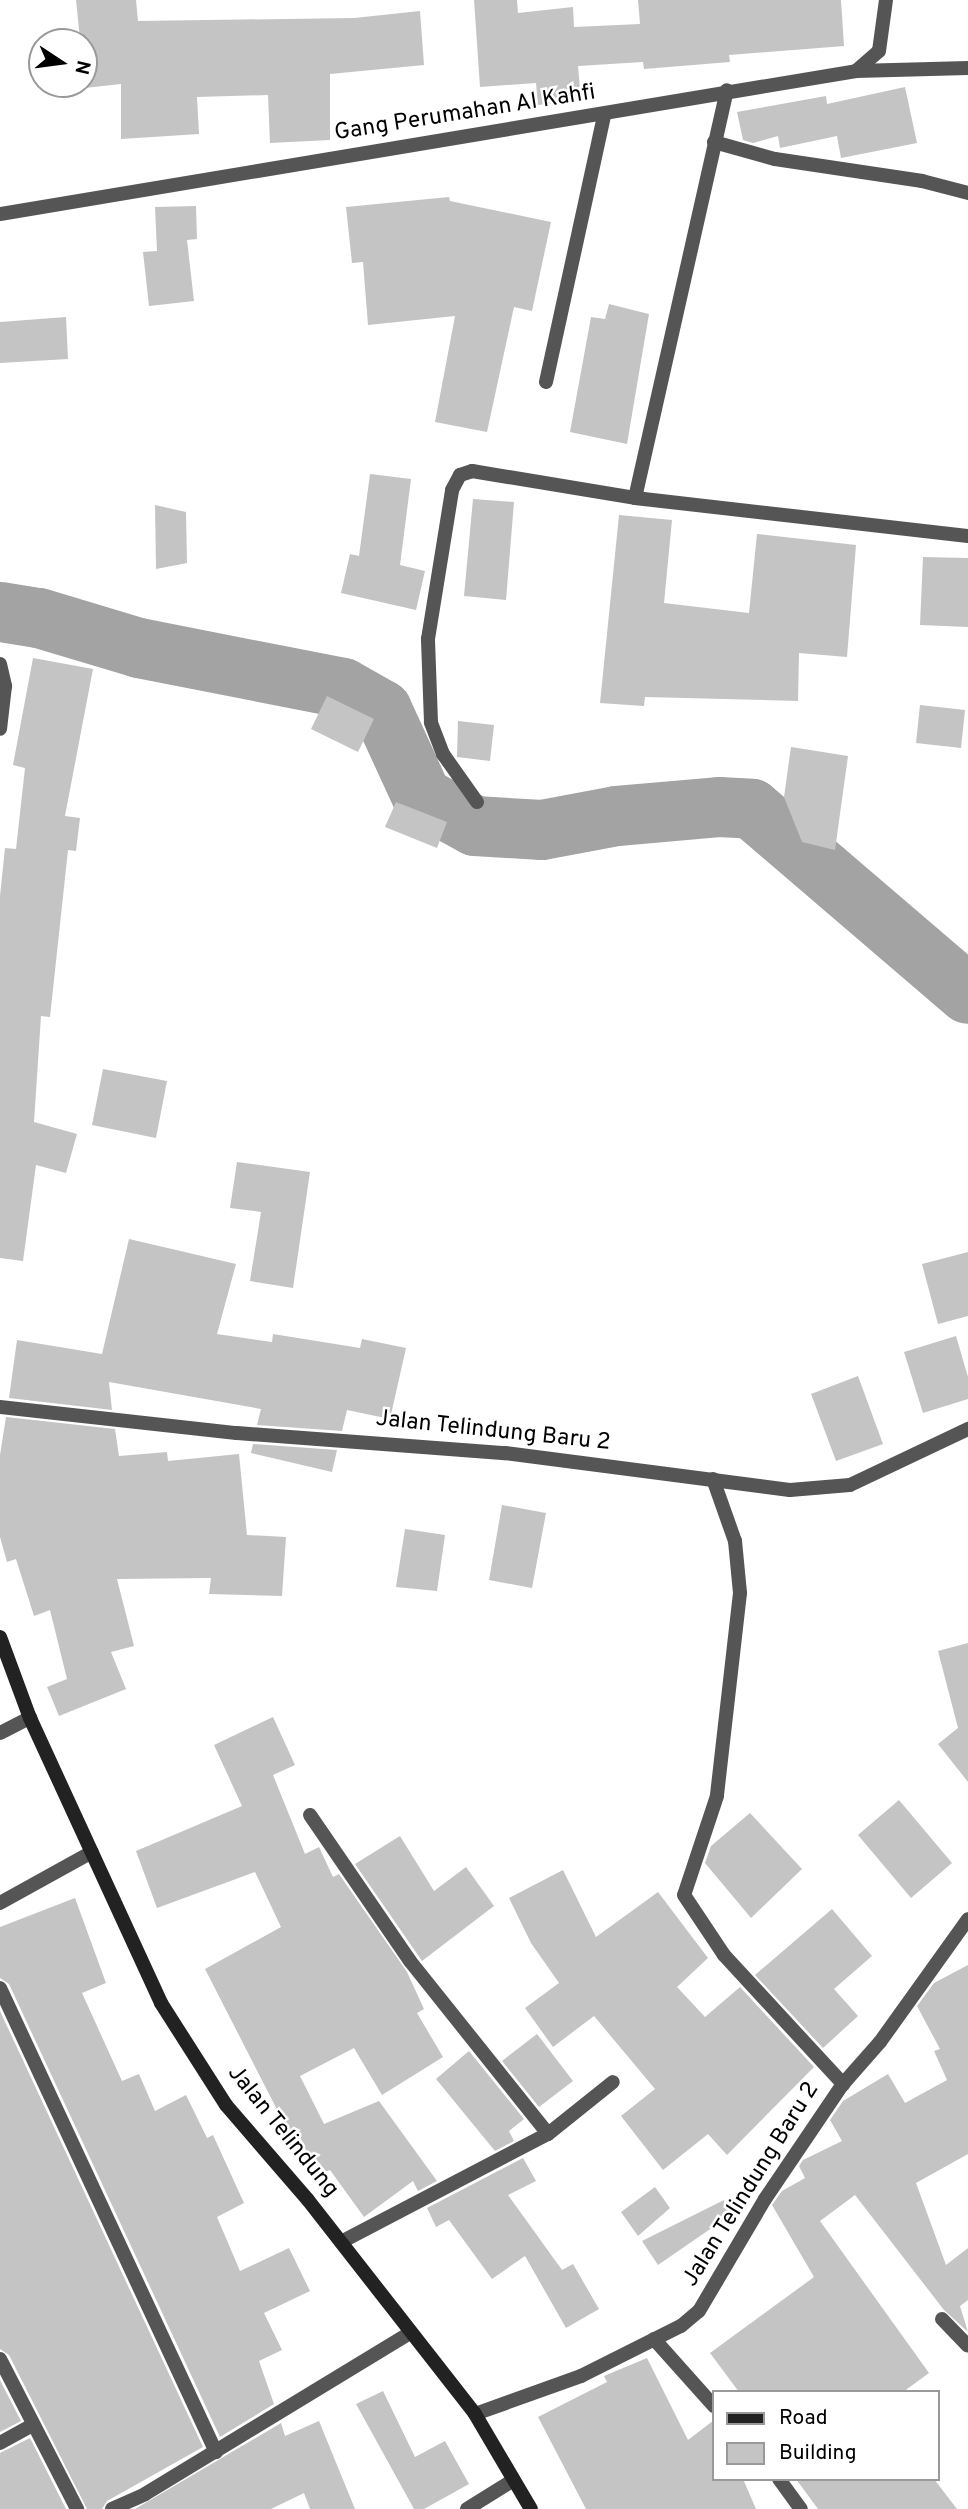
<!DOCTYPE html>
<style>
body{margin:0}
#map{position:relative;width:968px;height:2509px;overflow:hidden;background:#fff;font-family:Overpass,sans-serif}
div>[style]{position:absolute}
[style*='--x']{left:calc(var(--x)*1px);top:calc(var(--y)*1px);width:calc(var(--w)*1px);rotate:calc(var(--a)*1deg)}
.river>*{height:60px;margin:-30px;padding:0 30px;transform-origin:30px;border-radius:30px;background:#a3a3a3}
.building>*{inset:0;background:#c4c4c4}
.minor>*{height:14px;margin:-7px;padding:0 7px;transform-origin:7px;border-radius:7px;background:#555}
.secondary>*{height:14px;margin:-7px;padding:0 7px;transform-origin:7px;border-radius:7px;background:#222}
span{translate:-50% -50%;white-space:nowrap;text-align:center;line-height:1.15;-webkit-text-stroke:5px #fff;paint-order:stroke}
.street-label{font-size:23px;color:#000}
.legend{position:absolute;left:712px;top:2390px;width:228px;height:91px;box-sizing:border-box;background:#fff;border:2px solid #999;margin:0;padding:9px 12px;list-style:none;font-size:21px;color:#000}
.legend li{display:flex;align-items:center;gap:14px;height:35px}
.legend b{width:35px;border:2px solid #999}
.north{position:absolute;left:28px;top:28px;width:70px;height:70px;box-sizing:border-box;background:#fff;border:2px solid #999;border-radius:50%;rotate:103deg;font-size:19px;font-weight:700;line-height:28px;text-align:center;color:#000}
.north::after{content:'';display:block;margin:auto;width:24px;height:32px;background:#000;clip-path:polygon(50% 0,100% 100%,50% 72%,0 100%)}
</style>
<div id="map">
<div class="river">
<i style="--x:0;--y:612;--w:39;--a:9"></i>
<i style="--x:39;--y:618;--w:104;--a:16.7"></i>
<i style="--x:139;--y:648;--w:208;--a:11.1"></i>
<i style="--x:343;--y:688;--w:45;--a:29.4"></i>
<i style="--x:382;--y:710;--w:96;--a:65.3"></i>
<i style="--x:422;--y:797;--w:60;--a:28.7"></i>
<i style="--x:475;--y:826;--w:67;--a:3.4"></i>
<i style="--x:542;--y:830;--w:76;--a:-10.6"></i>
<i style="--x:617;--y:816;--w:102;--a:-5"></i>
<i style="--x:719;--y:807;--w:33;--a:3"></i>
<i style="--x:752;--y:809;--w:284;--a:40.6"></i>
</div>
<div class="building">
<i style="clip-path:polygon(76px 0,136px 0,138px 21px,354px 18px,420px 11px,424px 65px,330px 74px,330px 140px,270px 143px,268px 95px,197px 97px,199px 134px,121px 139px,121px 84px,85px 88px)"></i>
<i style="clip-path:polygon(474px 0,517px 0,518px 13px,573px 7px,574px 27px,640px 24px,638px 0,841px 0,844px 46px,729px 55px,730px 62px,644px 69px,643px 62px,578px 66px,581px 100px,538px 105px,536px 83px,480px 87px)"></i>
<i style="clip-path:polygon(905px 87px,917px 143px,841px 158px,837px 136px,780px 148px,778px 136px,753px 143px,743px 140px,737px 112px,826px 96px,827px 104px)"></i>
<i style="clip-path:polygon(449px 197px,450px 201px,551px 222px,532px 311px,514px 307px,487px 432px,435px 422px,455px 316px,368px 325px,363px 262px,352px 263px,346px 207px)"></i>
<i style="clip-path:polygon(196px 206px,197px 239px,187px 240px,194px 301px,149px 306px,143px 252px,157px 251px,155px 207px)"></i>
<i style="clip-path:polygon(609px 304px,649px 314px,627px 444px,570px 432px,591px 317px,605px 319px)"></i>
<i style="clip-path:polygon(66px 317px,68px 359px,0 363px,0 322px)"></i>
<i style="clip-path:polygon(370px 474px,411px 479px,400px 565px,425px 571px,416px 610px,341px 593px,350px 554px,359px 556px)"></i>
<i style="clip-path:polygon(473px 499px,514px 502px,506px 600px,464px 596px)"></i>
<i style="clip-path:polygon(155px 505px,186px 512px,187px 563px,156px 569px)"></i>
<i style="clip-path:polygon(619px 515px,672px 520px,664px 603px,749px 613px,757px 534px,856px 545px,847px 657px,799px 653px,798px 701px,645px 697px,644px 706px,600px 703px)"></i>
<i style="clip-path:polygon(923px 557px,968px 558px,968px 627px,920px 625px)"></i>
<i style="clip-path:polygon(33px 658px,93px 669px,65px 816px,80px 818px,76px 851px,68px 850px,50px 1017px,41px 1016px,34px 1122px,77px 1134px,66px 1173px,36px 1165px,23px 1261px,0 1258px,0 896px,5px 848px,16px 849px,25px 768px,13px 765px)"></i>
<i style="clip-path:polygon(327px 696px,374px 719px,358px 752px,311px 729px)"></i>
<i style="clip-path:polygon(920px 705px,965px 710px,961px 748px,916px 743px)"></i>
<i style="clip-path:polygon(458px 721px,494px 725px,490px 761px,457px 757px)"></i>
<i style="clip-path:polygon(791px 747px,848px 756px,835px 850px,802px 842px,784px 797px)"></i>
<i style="clip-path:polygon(396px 802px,447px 822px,437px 848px,385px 827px)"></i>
<i style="clip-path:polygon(103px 1069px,167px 1081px,156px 1138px,92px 1125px)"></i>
<i style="clip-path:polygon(237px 1162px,310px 1172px,293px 1288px,250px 1281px,261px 1212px,230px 1208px)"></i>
<i style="clip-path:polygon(129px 1239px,236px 1264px,217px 1334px,272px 1342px,273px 1334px,360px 1348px,362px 1339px,406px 1348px,390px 1419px,347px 1410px,342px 1431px,257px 1425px,261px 1409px,109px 1382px,112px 1410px,9px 1398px,17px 1340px,102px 1354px)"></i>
<i style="clip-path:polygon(968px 1252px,968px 1316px,938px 1324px,922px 1264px)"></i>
<i style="clip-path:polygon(956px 1336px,968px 1377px,968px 1399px,923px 1413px,904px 1352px)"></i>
<i style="clip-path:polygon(858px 1376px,883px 1444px,836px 1461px,811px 1394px)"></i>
<i style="clip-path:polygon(6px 1417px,115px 1429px,119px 1456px,167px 1452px,168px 1461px,239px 1454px,247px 1535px,286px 1537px,282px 1596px,209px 1594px,211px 1578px,117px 1579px,134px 1646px,111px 1652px,126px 1689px,59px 1716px,47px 1687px,67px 1679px,50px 1610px,34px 1616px,16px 1559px,7px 1562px,0 1537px,0 1455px)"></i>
<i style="clip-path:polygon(253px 1444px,337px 1450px,332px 1472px,251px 1453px)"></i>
<i style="clip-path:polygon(502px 1505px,546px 1513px,532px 1588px,489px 1580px)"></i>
<i style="clip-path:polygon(405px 1529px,445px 1535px,437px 1591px,396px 1587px)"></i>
<i style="clip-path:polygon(968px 1643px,968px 1782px,938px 1744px,958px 1728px,938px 1651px)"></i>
<i style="clip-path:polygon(273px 1717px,295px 1765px,273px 1775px,305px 1854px,319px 1847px,333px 1877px,339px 1874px,407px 1972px,424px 2009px,417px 2013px,443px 2057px,382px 2095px,354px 2048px,300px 2076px,324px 2124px,379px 2101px,437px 2181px,418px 2191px,413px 2181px,364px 2217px,330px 2170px,317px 2175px,296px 2128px,288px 2131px,205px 1969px,281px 1927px,255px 1872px,157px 1908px,136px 1851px,242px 1806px,214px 1745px)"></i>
<i style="clip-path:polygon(899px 1800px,952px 1863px,911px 1898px,858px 1835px)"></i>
<i style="clip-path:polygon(750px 1813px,802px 1869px,751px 1918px,705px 1863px,711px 1846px)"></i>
<i style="clip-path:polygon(400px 1836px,434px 1891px,466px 1867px,494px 1906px,422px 1961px,355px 1864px)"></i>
<i style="clip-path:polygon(563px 1870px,596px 1937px,658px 1892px,708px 1958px,677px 1987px,705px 2017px,740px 1987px,814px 2067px,727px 2155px,708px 2134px,663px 2170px,621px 2116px,655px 2089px,594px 2016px,553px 2047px,525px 2008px,559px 1983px,531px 1943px,509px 1898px)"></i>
<i style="clip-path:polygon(75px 1898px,106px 1983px,82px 1993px,122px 2081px,139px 2074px,155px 2111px,186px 2095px,207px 2138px,213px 2135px,244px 2203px,217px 2217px,240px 2271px,289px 2248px,310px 2291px,264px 2313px,282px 2350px,259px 2361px,274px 2404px,220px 2437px,9px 1984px,0 1978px,0 1927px)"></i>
<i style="clip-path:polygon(832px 1909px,872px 1956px,834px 1989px,858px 2016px,823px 2048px,755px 1975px)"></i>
<i style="clip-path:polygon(968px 1965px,968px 2154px,916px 2183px,946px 2265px,968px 2248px,968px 2300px,960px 2306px,968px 2332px,944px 2310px,855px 2195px,820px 2221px,929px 2373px,903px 2392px,739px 2392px,710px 2353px,814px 2277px,772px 2205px,782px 2191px,805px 2178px,799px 2166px,803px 2160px,842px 2141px,830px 2120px,843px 2101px,888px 2074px,905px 2103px,947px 2080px,934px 2051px,940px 2049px,917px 2006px,934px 1983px)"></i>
<i style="clip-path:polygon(0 2011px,203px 2447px,107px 2501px,102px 2509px,87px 2509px,9px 2355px,0 2349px)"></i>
<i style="clip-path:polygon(537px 2034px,573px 2081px,539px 2107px,502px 2061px)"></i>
<i style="clip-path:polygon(469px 2051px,524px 2119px,509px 2131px,514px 2141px,495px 2151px,436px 2079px)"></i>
<i style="clip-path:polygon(523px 2158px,536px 2181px,508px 2195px,562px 2270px,573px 2264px,599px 2309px,566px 2328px,525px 2256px,492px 2279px,449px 2220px,436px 2227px,427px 2208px)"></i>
<i style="clip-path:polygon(655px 2187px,670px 2208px,638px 2236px,621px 2212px)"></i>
<i style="clip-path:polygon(724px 2200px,732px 2214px,658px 2265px,642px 2241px)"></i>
<i style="clip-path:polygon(647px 2358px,688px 2440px,714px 2420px,714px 2479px,743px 2479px,756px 2509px,586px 2509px,538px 2417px,607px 2382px,604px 2376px)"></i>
<i style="clip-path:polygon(0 2380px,21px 2421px,0 2432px)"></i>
<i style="clip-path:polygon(383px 2391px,415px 2457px,445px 2441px,469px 2484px,424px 2509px,414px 2509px,356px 2404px)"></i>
<i style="clip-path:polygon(319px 2421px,355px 2509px,310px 2509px,304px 2493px,271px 2509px,135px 2509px,281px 2423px,285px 2436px)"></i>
<i style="clip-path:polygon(30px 2438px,66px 2509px,0 2509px,0 2453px)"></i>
<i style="clip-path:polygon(796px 2479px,934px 2479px,957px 2509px,818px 2509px)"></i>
</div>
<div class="minor">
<i style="--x:856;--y:71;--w:112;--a:-1.5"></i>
<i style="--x:714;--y:142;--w:63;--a:15.6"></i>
<i style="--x:775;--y:159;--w:149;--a:8.5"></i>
<i style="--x:922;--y:181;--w:48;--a:14.6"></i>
<i style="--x:0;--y:214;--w:868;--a:-9.48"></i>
<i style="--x:856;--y:71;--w:30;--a:-41"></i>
<i style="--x:879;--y:51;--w:51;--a:-82.2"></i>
<i style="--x:546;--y:382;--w:273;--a:-77.7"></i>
<i style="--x:635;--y:498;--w:335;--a:6.5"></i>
<i style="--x:0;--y:664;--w:23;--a:77"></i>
<i style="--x:5;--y:686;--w:43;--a:96.6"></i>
<i style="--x:477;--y:802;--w:59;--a:-125.3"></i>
<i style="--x:443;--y:754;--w:34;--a:-111"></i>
<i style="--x:431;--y:722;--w:83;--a:-92.1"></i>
<i style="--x:428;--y:639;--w:151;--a:-80.8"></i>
<i style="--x:452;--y:490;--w:17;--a:-62"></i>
<i style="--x:460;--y:475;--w:13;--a:-18"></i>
<i style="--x:472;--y:471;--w:165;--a:9.4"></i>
<i style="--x:635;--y:498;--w:418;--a:-77.3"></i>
<i style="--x:0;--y:1407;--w:238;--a:6.3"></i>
<i style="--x:237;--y:1433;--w:269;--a:4.3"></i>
<i style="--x:505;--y:1453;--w:287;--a:7.4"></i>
<i style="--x:790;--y:1490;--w:60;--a:-4.8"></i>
<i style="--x:850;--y:1485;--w:131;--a:-25.4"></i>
<i style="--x:713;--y:1479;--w:66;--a:70.5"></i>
<i style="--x:735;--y:1541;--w:52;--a:84.5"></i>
<i style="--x:740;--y:1593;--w:204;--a:96.5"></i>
<i style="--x:717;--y:1796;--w:104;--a:108.4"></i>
<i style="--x:684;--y:1895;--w:72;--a:56.3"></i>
<i style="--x:724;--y:1955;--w:176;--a:47.3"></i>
<i style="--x:0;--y:1733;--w:34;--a:-27"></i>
<i style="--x:310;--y:1815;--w:177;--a:55.6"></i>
<i style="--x:410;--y:1961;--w:221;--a:51.4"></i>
<i style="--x:0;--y:1903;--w:105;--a:-29"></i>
<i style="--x:0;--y:1988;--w:512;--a:65.04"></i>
<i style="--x:341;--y:2242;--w:233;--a:-27.6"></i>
<i style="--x:548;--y:2134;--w:83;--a:-38.7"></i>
<i style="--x:942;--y:2319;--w:37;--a:46"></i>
<i style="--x:654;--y:2339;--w:90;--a:48.2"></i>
<i style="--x:0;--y:2359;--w:169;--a:62.8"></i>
<i style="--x:475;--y:2414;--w:113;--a:-19.7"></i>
<i style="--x:581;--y:2376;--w:112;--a:-26.6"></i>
<i style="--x:681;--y:2326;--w:23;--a:-40"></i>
<i style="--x:699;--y:2311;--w:130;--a:-59.5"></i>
<i style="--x:765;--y:2199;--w:139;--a:-55.9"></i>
<i style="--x:843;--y:2084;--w:56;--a:-48.6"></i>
<i style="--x:880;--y:2042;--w:151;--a:-54.4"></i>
<i style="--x:0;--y:2443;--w:38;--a:-29"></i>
<i style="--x:779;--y:2479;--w:37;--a:54"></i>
<i style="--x:112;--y:2509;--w:36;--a:-24"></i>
<i style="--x:145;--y:2494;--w:311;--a:-31.3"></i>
<i style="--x:467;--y:2509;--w:53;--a:-31.9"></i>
</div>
<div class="secondary">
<i style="--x:0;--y:1637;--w:86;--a:69.7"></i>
<i style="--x:30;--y:1718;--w:314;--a:65.3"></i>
<i style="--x:161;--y:2003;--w:121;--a:57.5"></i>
<i style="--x:226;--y:2105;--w:125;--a:49.2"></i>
<i style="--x:308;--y:2200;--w:271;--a:52"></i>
<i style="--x:475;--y:2414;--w:110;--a:59.5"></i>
</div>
<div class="street-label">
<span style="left:465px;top:114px;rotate:-9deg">Gang Perumahan Al Kahfi</span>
<span style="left:493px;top:1432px;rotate:6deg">Jalan Telindung Baru 2</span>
<span style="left:282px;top:2132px;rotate:51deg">Jalan Telindung</span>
<span style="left:752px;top:2185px;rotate:-58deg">Jalan Telindung Baru 2</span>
</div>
<ul class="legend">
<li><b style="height:9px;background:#222"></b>Road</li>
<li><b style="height:19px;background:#c4c4c4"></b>Building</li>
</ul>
<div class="north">N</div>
</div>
